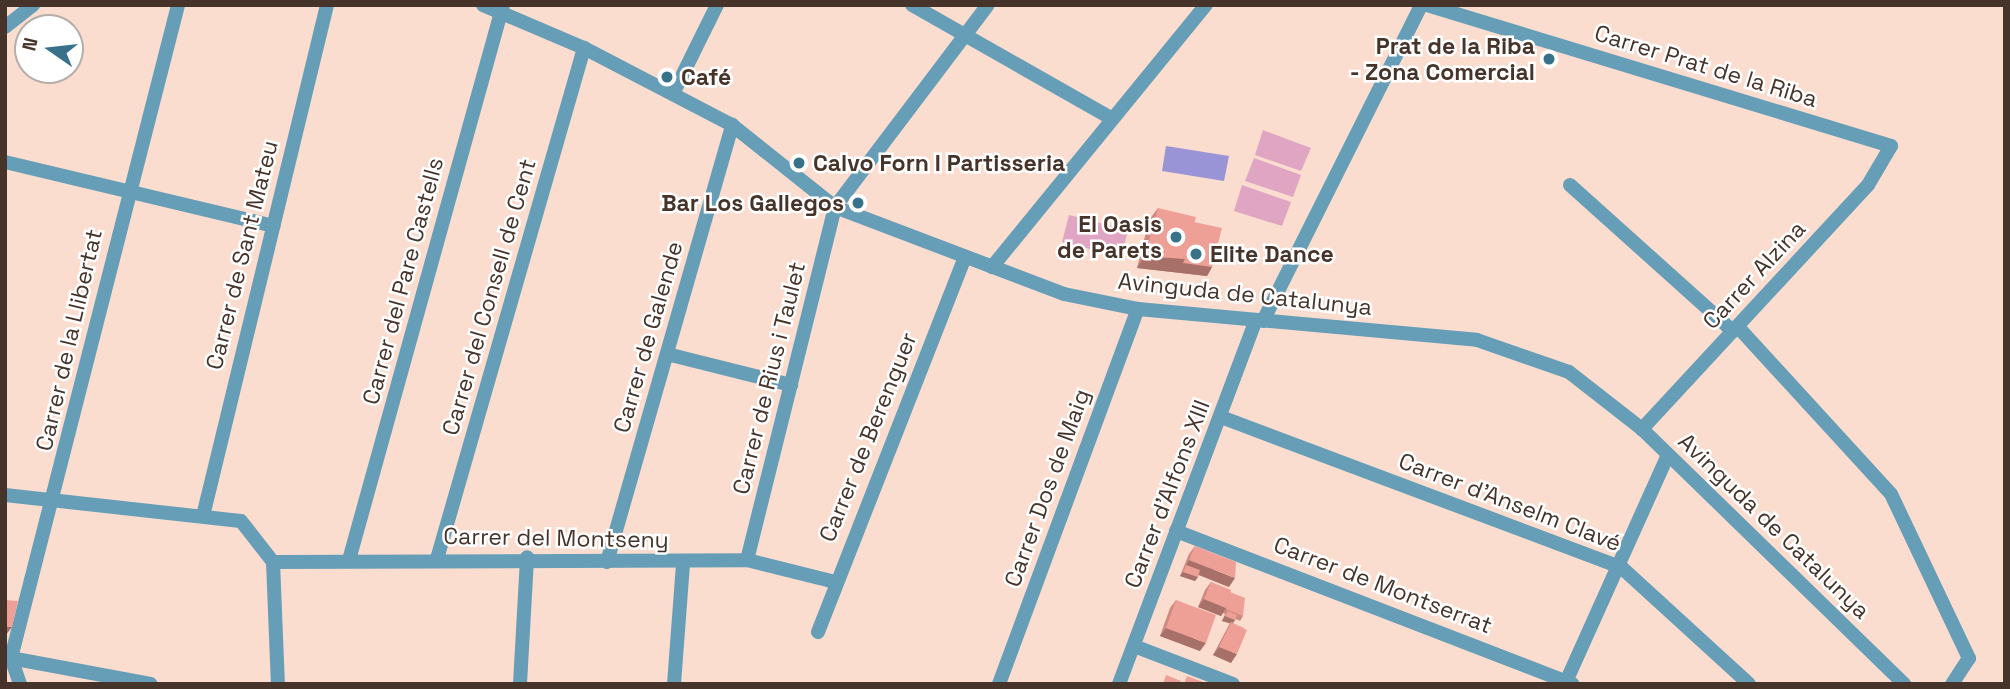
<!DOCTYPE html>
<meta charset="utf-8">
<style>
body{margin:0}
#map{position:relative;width:2010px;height:689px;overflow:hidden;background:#fbddcf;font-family:"Space Grotesk",sans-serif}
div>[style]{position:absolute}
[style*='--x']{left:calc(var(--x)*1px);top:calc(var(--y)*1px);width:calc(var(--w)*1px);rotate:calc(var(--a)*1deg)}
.green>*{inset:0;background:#dfa5c2}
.water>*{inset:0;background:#9994d5}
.minor>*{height:14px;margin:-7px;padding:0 7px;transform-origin:7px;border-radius:7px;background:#669eb7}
.tertiary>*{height:14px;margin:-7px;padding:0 7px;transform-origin:7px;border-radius:7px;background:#669eb7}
.wall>*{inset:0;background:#cd8a81}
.shaded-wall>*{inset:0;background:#a77069}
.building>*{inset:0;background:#eea096}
.dots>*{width:19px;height:19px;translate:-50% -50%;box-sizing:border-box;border:4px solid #fff;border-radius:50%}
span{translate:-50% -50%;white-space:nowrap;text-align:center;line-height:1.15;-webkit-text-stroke:5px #fff;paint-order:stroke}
.poi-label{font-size:23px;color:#46332a;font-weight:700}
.right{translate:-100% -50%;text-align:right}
.left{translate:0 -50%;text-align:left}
.street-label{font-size:23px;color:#46332a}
.frame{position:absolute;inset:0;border:7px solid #46332a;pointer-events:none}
.north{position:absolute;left:14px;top:14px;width:70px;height:70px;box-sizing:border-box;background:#fff;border:2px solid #b5adaa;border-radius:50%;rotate:284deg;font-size:19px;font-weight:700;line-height:28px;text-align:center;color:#46332a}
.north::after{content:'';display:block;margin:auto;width:24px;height:32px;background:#37728a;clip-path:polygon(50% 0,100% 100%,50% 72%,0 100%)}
</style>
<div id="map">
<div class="green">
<i style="clip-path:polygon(1263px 130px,1311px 148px,1301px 171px,1255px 155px)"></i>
<i style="clip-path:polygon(1254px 158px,1301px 175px,1293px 197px,1245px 181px)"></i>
<i style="clip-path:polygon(1242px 185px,1291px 202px,1282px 226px,1234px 211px)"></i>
<i style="clip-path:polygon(1069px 215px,1128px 230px,1121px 257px,1062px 242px)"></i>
</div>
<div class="water">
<i style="clip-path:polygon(1166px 146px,1229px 156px,1224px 181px,1162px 171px)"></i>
</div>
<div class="minor">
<i style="--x:912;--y:5;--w:229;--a:29.6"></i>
<i style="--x:1427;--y:5;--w:485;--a:16.9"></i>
<i style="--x:1891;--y:146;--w:45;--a:120.5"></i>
<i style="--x:1868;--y:185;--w:333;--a:132.8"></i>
<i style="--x:5;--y:27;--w:36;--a:-38"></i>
<i style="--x:673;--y:94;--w:99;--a:-63.7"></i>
<i style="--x:5;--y:162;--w:276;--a:13.4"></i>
<i style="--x:1570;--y:185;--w:219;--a:41.9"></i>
<i style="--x:992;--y:267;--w:338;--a:-50.8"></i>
<i style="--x:1263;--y:321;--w:353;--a:-63.4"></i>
<i style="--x:1738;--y:327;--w:226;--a:47.5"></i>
<i style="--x:1891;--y:494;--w:182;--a:64.6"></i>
<i style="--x:1969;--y:658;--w:31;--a:123"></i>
<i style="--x:667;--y:354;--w:128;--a:14"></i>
<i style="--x:1221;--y:417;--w:427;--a:20.6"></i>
<i style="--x:1621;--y:567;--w:173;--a:42.4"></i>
<i style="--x:5;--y:495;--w:237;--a:6.3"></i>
<i style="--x:241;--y:521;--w:52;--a:52"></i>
<i style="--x:273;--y:562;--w:122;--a:87.7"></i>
<i style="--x:203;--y:516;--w:526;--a:-76.36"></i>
<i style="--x:1176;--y:531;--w:425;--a:21.1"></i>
<i style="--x:437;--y:559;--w:532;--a:-73.95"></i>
<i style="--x:349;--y:560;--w:576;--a:-74.49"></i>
<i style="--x:747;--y:560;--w:364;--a:-76"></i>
<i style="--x:835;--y:207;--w:253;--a:-52.9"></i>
<i style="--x:273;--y:562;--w:474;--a:-0.2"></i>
<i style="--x:747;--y:560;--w:91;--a:14"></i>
<i style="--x:607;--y:562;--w:455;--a:-74"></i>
<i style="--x:818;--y:632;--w:400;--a:-68.6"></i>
<i style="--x:1134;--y:646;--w:106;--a:21"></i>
<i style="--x:5;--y:657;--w:148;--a:10.5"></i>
<i style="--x:20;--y:684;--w:28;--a:-109"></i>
<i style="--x:11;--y:658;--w:674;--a:-75.65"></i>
<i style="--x:520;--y:684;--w:127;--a:-86.8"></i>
<i style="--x:674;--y:684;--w:121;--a:-85.7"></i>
<i style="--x:999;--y:684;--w:400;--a:-69.7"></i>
<i style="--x:1119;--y:684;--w:389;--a:-69.4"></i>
<i style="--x:1565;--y:684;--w:251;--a:-65.8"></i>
</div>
<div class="tertiary">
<i style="--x:483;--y:5;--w:110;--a:23.1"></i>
<i style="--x:584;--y:48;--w:167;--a:27.5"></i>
<i style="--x:732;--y:125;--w:132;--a:38.5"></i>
<i style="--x:835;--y:207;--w:245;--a:20.8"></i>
<i style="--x:1064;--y:294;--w:76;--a:11.5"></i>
<i style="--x:1138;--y:309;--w:340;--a:5.2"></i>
<i style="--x:1477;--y:340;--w:97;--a:19.2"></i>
<i style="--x:1569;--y:372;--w:93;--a:38"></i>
<i style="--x:1642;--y:429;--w:366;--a:44.2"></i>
</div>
<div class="wall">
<i style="clip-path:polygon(1158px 208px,1194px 222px,1212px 267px,1207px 276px,1137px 268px,1149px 220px)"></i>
<i style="clip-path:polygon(1195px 546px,1229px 587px,1199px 575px,1195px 581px,1180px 576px,1189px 554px)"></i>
<i style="clip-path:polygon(1211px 582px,1230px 592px,1243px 616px,1240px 621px,1236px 619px,1233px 623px,1231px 663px,1213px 655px,1230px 623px,1222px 621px,1225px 614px,1223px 613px,1221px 616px,1198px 607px,1205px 590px)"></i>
<i style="clip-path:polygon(1176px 600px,1200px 651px,1160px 636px,1170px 608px)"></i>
</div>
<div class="shaded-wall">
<i style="clip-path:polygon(1145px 256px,1185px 259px,1212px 267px,1207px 276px,1137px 268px)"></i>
<i style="clip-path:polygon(1189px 560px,1235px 578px,1229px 587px,1184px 569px)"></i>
<i style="clip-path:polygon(1183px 572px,1198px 577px,1195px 581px,1180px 576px)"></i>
<i style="clip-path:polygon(1204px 599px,1226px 608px,1221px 616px,1198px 607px)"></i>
<i style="clip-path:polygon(1225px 616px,1235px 620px,1232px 624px,1222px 621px)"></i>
<i style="clip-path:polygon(5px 626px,12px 627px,6px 635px,5px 635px)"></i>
<i style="clip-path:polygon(1166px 628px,1206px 643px,1200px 651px,1160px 636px)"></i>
<i style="clip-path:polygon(1219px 647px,1237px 654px,1231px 663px,1213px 655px)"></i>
</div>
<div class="building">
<i style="clip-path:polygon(1158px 208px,1196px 217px,1185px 259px,1145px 256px)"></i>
<i style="clip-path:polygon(1194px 222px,1222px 228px,1212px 267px,1183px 263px,1185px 259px)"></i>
<i style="clip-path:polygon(1195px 546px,1236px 562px,1235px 578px,1189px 560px)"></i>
<i style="clip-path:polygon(1186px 565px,1200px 570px,1198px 577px,1183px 572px)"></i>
<i style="clip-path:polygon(1211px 582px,1231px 590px,1226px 608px,1204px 599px)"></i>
<i style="clip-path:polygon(1230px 592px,1245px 598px,1243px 616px,1226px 609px)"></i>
<i style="clip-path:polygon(5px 600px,18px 601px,12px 627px,5px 626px)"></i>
<i style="clip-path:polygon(1176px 600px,1216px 615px,1206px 643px,1166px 628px)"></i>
<i style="clip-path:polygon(1228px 611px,1237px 615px,1235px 620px,1225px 616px)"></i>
<i style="clip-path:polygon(1231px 622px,1244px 628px,1244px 629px,1231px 623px,1228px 628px)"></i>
<i style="clip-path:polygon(1231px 623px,1247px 630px,1237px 654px,1219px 647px)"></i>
<i style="clip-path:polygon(1166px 675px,1181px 681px,1180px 684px,1163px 684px)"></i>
<i style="clip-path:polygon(1187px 676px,1203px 682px,1203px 684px,1184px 684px)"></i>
</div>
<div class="dots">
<i style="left:1549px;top:59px;background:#37728a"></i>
<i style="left:667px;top:77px;background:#37728a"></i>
<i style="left:799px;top:163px;background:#37728a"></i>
<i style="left:858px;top:203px;background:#37728a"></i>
<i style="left:1176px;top:237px;background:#37728a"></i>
<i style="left:1196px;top:254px;background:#37728a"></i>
</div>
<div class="poi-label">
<span class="right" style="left:1535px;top:59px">Prat de la Riba<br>- Zona Comercial</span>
<span class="left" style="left:681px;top:77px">Café</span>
<span class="left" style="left:813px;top:163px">Calvo Forn I Partisseria</span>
<span class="right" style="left:844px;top:203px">Bar Los Gallegos</span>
<span class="right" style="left:1162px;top:237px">El Oasis<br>de Parets</span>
<span class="left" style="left:1210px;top:254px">Elite Dance</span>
</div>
<div class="street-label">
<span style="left:1706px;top:66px;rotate:17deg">Carrer Prat de la Riba</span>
<span style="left:242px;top:255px;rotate:-76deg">Carrer de Sant Mateu</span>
<span style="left:1754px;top:275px;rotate:-47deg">Carrer Alzina</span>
<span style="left:403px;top:281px;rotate:-75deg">Carrer del Pare Castells</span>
<span style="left:1245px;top:294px;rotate:6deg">Avinguda de Catalunya</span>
<span style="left:489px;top:297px;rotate:-74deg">Carrer del Consell de Cent</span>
<span style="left:648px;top:337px;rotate:-74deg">Carrer de Galende</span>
<span style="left:69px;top:340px;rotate:-77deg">Carrer de la Llibertat</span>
<span style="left:769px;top:378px;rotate:-76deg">Carrer de Rius i Taulet</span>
<span style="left:868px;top:437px;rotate:-68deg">Carrer de Berenguer</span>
<span style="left:1047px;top:488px;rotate:-70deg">Carrer Dos de Maig</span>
<span style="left:1167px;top:494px;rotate:-69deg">Carrer d'Alfons XIII</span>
<span style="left:1510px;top:502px;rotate:21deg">Carrer d'Anselm Clavé</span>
<span style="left:1774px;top:526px;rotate:44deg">Avinguda de Catalunya</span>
<span style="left:556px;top:538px;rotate:1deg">Carrer del Montseny</span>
<span style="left:1383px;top:585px;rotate:21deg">Carrer de Montserrat</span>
</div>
<div class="frame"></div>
<div class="north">N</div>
</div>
